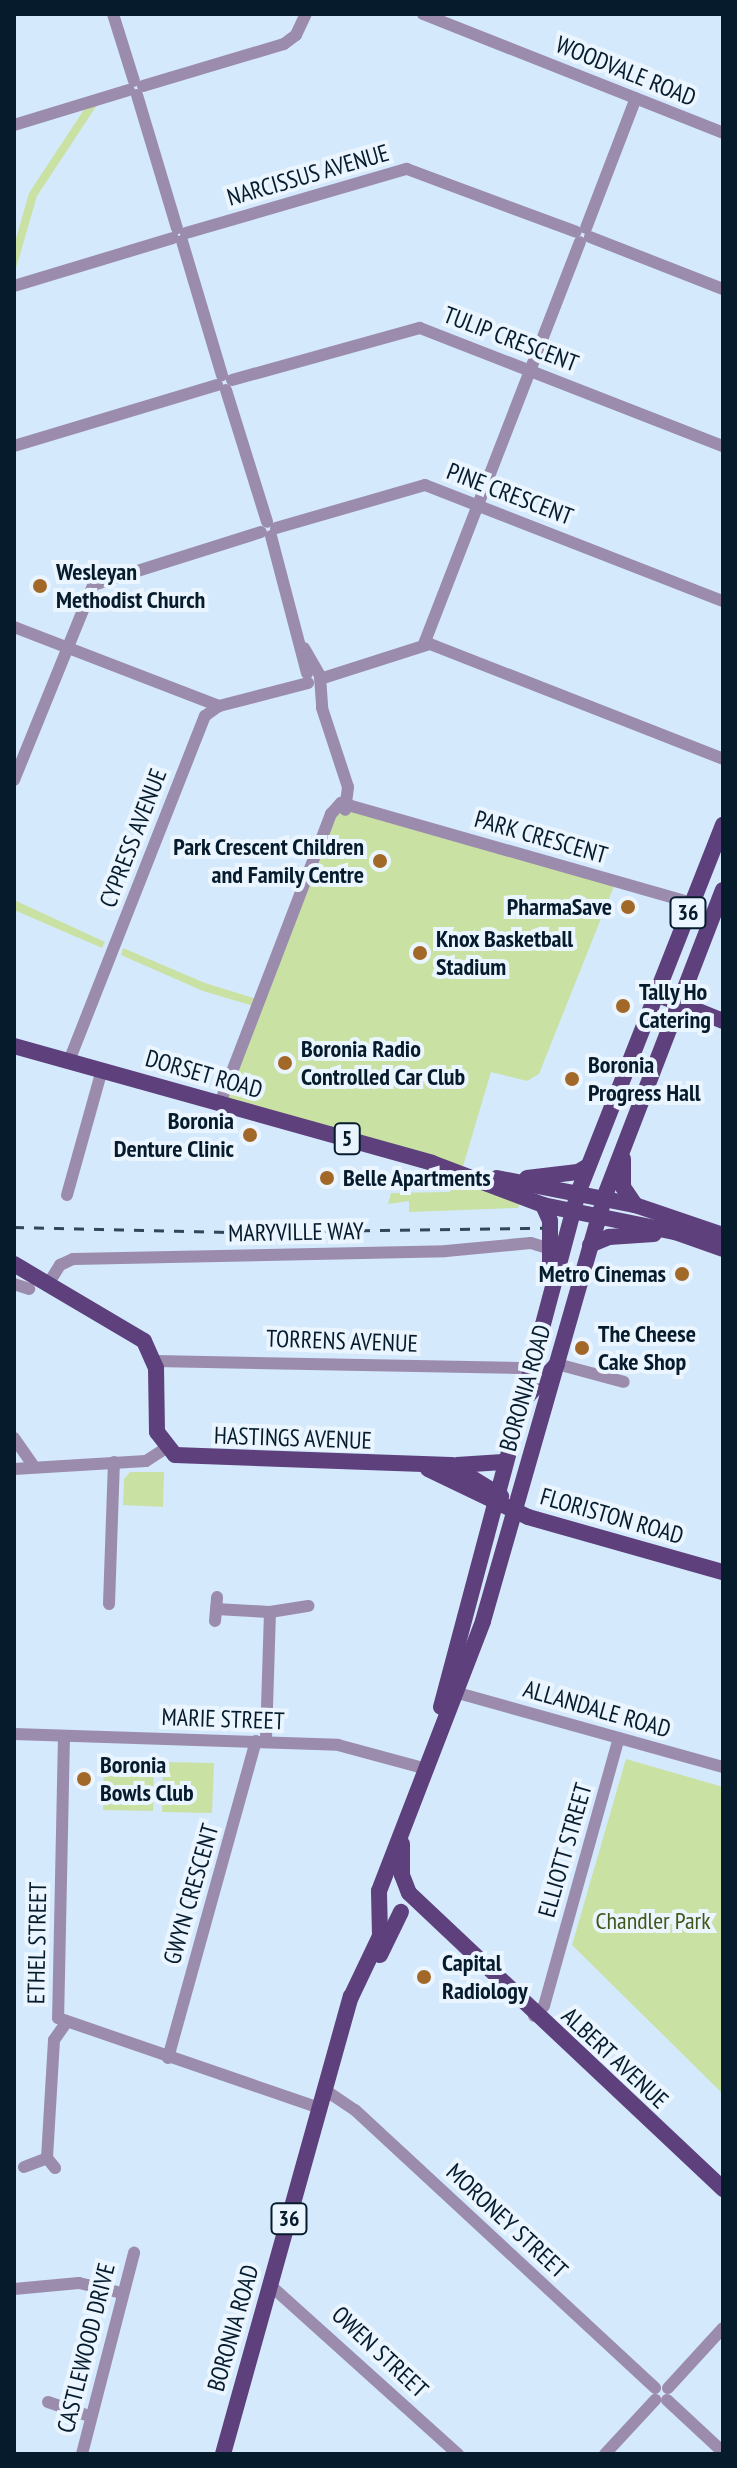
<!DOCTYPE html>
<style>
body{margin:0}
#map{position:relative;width:737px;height:2468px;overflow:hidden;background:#d4e9fc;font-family:"PT Sans Narrow",sans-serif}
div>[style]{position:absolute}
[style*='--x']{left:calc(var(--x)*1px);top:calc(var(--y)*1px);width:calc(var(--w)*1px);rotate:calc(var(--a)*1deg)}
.green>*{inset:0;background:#cae1a4}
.minor>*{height:12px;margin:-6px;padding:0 6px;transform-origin:6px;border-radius:6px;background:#9b8cae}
.major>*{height:16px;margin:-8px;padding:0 8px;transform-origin:8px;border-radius:8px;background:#5d407c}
.rail>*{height:3px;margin-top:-1.5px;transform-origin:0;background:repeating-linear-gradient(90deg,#314758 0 10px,transparent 0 20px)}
.dots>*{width:22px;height:22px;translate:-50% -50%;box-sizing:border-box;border:4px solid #eaf5ff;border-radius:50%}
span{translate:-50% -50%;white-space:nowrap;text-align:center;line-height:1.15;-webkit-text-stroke:8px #eaf5ff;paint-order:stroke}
.shield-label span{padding:2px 6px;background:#eaf5ff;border:2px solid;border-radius:6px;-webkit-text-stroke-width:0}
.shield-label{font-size:22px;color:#061c2d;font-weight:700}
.street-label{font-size:24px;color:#061c2d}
.poi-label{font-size:24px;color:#061c2d;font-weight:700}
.left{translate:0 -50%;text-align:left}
.right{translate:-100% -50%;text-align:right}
.park-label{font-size:24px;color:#435619}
.frame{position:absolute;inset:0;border:16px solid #061c2d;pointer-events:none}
</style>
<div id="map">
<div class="green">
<i style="clip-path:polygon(101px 99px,37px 196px,14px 275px,14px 245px,29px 193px,89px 102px)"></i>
<i style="clip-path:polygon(340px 808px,616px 881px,539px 1074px,527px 1081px,491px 1072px,461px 1173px,521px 1199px,518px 1208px,409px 1212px,409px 1201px,388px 1204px,391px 1193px,450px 1192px,455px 1172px,220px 1103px,257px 1007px,203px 991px,121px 955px,123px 948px,205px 983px,260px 1000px)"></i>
<i style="clip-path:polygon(14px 900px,105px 942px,102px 948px,14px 910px)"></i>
<i style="clip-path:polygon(130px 1472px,164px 1472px,163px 1507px,123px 1505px,124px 1479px)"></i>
<i style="clip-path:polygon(626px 1759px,723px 1787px,723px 2094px,572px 1945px)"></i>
<i style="clip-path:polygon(104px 1760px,154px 1761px,153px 1811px,103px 1810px)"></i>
<i style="clip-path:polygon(163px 1762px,214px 1763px,212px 1813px,162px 1812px)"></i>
</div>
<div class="minor">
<i style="--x:113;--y:14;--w:70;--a:72.6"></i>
<i style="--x:423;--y:14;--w:323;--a:21.6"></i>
<i style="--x:143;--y:86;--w:147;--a:-16.6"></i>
<i style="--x:284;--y:44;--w:15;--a:-37"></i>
<i style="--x:296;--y:35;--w:23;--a:-65"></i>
<i style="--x:137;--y:95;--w:139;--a:73.3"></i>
<i style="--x:14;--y:125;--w:120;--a:-16.9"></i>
<i style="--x:586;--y:228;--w:139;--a:-69"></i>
<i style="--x:186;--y:233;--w:230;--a:-16.2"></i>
<i style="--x:407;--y:169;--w:180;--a:20.4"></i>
<i style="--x:590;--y:237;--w:143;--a:21.4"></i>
<i style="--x:182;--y:241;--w:140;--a:73.4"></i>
<i style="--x:14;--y:286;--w:166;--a:-16.8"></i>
<i style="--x:232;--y:380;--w:195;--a:-15.5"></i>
<i style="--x:420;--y:328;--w:325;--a:21.3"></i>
<i style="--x:226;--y:390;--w:138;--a:72.7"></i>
<i style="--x:14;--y:446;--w:212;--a:-16.7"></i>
<i style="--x:276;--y:528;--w:155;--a:-16.1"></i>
<i style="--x:425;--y:485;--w:320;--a:21.3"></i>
<i style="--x:271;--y:536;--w:142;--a:75.3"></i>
<i style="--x:14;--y:627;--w:220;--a:21.1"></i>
<i style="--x:424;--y:644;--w:431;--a:-68.8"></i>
<i style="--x:304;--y:648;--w:32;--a:60"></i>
<i style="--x:320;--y:676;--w:32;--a:86"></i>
<i style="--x:322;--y:708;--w:83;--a:71.8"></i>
<i style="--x:348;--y:787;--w:23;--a:97"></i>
<i style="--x:320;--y:679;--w:115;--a:-17.7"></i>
<i style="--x:430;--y:644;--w:315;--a:21.4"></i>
<i style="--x:14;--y:780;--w:210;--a:-67.9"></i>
<i style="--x:93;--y:585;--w:176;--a:-17.5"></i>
<i style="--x:69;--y:1061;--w:371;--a:-68.5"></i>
<i style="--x:205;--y:716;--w:17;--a:-36"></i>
<i style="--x:219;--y:706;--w:92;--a:-14.5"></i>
<i style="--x:220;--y:1103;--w:310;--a:-69"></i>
<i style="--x:331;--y:814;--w:15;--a:-48"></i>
<i style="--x:341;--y:803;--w:364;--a:15.9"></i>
<i style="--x:67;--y:1195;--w:130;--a:-74.4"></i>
<i style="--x:50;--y:1281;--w:19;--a:-58"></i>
<i style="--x:60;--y:1265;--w:14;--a:-25"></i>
<i style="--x:73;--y:1259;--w:373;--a:-1.2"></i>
<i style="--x:446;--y:1251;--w:85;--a:-5.4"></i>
<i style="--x:531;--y:1243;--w:21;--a:17"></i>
<i style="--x:14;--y:1284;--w:16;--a:18"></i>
<i style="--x:155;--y:1361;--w:373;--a:1.1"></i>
<i style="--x:557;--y:1364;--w:69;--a:15"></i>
<i style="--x:14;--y:1438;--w:35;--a:55"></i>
<i style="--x:14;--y:1469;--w:132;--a:-3.5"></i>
<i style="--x:146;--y:1461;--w:24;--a:-33"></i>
<i style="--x:109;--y:1604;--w:142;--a:-88"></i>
<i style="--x:216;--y:1609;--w:54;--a:3.2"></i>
<i style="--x:270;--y:1612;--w:130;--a:91.8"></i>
<i style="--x:270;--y:1612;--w:39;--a:-9"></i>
<i style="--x:215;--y:1621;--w:24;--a:-85"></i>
<i style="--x:458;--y:1693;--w:275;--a:15.6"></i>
<i style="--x:14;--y:1734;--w:324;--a:1.9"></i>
<i style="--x:338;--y:1745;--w:92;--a:15.1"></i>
<i style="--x:64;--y:1736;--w:282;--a:91.2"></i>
<i style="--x:58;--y:2018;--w:277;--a:19"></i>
<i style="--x:534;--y:2016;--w:14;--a:-45"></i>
<i style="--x:544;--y:2006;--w:278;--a:-74.4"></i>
<i style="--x:168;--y:2058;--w:329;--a:-74.5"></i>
<i style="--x:325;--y:2090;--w:36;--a:34"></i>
<i style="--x:355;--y:2110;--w:409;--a:42.8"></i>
<i style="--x:47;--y:2158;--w:118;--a:-86.6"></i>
<i style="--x:54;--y:2040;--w:19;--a:-55"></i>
<i style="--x:24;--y:2167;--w:25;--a:-21"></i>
<i style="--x:47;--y:2158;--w:13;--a:51"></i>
<i style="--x:270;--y:2285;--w:253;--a:42"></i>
<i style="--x:14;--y:2289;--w:65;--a:-5.3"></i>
<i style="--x:79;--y:2283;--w:44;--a:13.1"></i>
<i style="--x:668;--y:2388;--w:81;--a:-47.5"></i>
<i style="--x:667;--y:2400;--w:76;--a:42.9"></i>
<i style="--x:48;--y:2402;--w:43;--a:18.9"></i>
<i style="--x:82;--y:2454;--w:208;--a:-75.5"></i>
<i style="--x:605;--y:2454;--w:74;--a:-47.2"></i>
</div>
<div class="major">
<i style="--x:656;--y:994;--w:72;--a:21.9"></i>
<i style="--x:14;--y:1046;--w:434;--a:15.6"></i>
<i style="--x:432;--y:1163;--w:119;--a:20.7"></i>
<i style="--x:543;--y:1205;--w:135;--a:11.6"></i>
<i style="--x:675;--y:1232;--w:51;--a:19.5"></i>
<i style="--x:623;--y:1159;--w:28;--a:90"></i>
<i style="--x:623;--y:1187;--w:22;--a:56"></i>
<i style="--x:497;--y:1178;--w:141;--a:11.1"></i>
<i style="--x:635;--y:1205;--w:93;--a:18.8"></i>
<i style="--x:527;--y:1178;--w:51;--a:-6.7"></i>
<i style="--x:578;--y:1172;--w:12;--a:-31"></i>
<i style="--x:543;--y:1205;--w:17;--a:66"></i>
<i style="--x:550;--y:1221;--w:44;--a:90"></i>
<i style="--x:590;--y:1245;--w:21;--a:-23"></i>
<i style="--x:609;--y:1237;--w:45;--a:-3.8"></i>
<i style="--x:14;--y:1264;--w:151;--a:30.6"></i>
<i style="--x:144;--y:1341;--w:30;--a:66"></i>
<i style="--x:156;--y:1368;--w:64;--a:89.1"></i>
<i style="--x:157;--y:1432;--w:29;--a:52"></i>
<i style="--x:175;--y:1455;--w:276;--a:2.1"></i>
<i style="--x:451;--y:1465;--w:59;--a:31.8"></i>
<i style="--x:524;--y:1400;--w:49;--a:-47.5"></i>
<i style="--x:457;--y:1465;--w:46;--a:-3.7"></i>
<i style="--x:428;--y:1469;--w:111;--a:25.6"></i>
<i style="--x:528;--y:1517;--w:203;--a:15.8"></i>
<i style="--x:441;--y:1707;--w:532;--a:-75.08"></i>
<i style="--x:578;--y:1193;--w:396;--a:-68.5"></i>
<i style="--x:402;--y:1844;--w:31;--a:90"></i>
<i style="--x:402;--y:1875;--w:19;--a:69"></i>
<i style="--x:409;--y:1893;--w:432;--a:43.3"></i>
<i style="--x:380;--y:1955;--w:48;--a:-64"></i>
<i style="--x:223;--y:2454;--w:475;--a:-74.4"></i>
<i style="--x:351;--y:1997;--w:68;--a:-64.6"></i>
<i style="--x:380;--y:1936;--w:45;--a:-91.3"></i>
<i style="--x:379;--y:1891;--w:289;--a:-68.9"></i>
<i style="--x:483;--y:1621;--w:440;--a:-74"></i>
<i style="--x:604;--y:1198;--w:330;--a:-68.9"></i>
</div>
<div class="rail">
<i style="--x:14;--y:1227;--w:226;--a:1.3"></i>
<i style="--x:240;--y:1232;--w:303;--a:-0.8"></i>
</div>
<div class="dots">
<i style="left:40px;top:586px;background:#a26828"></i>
<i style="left:380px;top:861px;background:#a26828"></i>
<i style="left:628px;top:907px;background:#a26828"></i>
<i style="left:420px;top:953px;background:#a26828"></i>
<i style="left:623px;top:1006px;background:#a26828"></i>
<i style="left:285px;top:1063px;background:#a26828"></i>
<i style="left:572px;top:1079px;background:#a26828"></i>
<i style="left:250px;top:1135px;background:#a26828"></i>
<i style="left:327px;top:1178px;background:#a26828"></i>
<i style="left:682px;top:1274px;background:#a26828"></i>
<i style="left:582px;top:1348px;background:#a26828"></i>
<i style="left:84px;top:1779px;background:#a26828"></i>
<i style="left:424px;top:1977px;background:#a26828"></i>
</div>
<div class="shield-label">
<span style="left:688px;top:913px">36</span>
<span style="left:347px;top:1139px">5</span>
<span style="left:289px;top:2219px">36</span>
</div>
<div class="street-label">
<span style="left:626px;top:71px;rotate:22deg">WOODVALE ROAD</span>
<span style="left:308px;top:175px;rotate:-16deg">NARCISSUS AVENUE</span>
<span style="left:511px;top:339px;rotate:21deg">TULIP CRESCENT</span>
<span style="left:510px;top:494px;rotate:21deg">PINE CRESCENT</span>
<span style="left:541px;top:837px;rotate:16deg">PARK CRESCENT</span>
<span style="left:133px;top:838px;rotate:-69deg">CYPRESS AVENUE</span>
<span style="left:204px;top:1074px;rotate:16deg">DORSET ROAD</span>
<span style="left:296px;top:1232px;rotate:-1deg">MARYVILLE WAY</span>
<span style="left:342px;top:1341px;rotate:2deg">TORRENS AVENUE</span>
<span style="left:525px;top:1388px;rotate:-74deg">BORONIA ROAD</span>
<span style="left:293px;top:1438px;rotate:2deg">HASTINGS AVENUE</span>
<span style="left:612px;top:1516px;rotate:16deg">FLORISTON ROAD</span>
<span style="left:597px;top:1709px;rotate:16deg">ALLANDALE ROAD</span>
<span style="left:223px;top:1719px;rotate:2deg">MARIE STREET</span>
<span style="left:565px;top:1850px;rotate:-74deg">ELLIOTT STREET</span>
<span style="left:191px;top:1894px;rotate:-74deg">GWYN CRESCENT</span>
<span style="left:37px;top:1943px;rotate:-89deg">ETHEL STREET</span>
<span style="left:615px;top:2058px;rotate:43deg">ALBERT AVENUE</span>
<span style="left:507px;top:2221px;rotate:43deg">MORONEY STREET</span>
<span style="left:233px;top:2328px;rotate:-74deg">BORONIA ROAD</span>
<span style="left:86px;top:2348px;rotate:-76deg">CASTLEWOOD DRIVE</span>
<span style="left:380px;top:2352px;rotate:43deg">OWEN STREET</span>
</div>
<div class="poi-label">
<span class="left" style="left:56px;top:586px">Wesleyan<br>Methodist Church</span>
<span class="right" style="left:364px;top:861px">Park Crescent Children<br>and Family Centre</span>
<span class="right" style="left:612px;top:907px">PharmaSave</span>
<span class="left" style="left:436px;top:953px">Knox Basketball<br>Stadium</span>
<span class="left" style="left:639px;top:1006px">Tally Ho<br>Catering</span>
<span class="left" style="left:301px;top:1063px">Boronia Radio<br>Controlled Car Club</span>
<span class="left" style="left:588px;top:1079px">Boronia<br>Progress Hall</span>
<span class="right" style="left:234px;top:1135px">Boronia<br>Denture Clinic</span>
<span class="left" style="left:343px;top:1178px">Belle Apartments</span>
<span class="right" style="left:666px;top:1274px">Metro Cinemas</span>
<span class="left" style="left:598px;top:1348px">The Cheese<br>Cake Shop</span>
<span class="left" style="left:100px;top:1779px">Boronia<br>Bowls Club</span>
<span class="left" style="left:442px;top:1977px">Capital<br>Radiology</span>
</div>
<div class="park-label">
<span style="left:653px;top:1921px">Chandler Park</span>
</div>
<div class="frame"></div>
</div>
